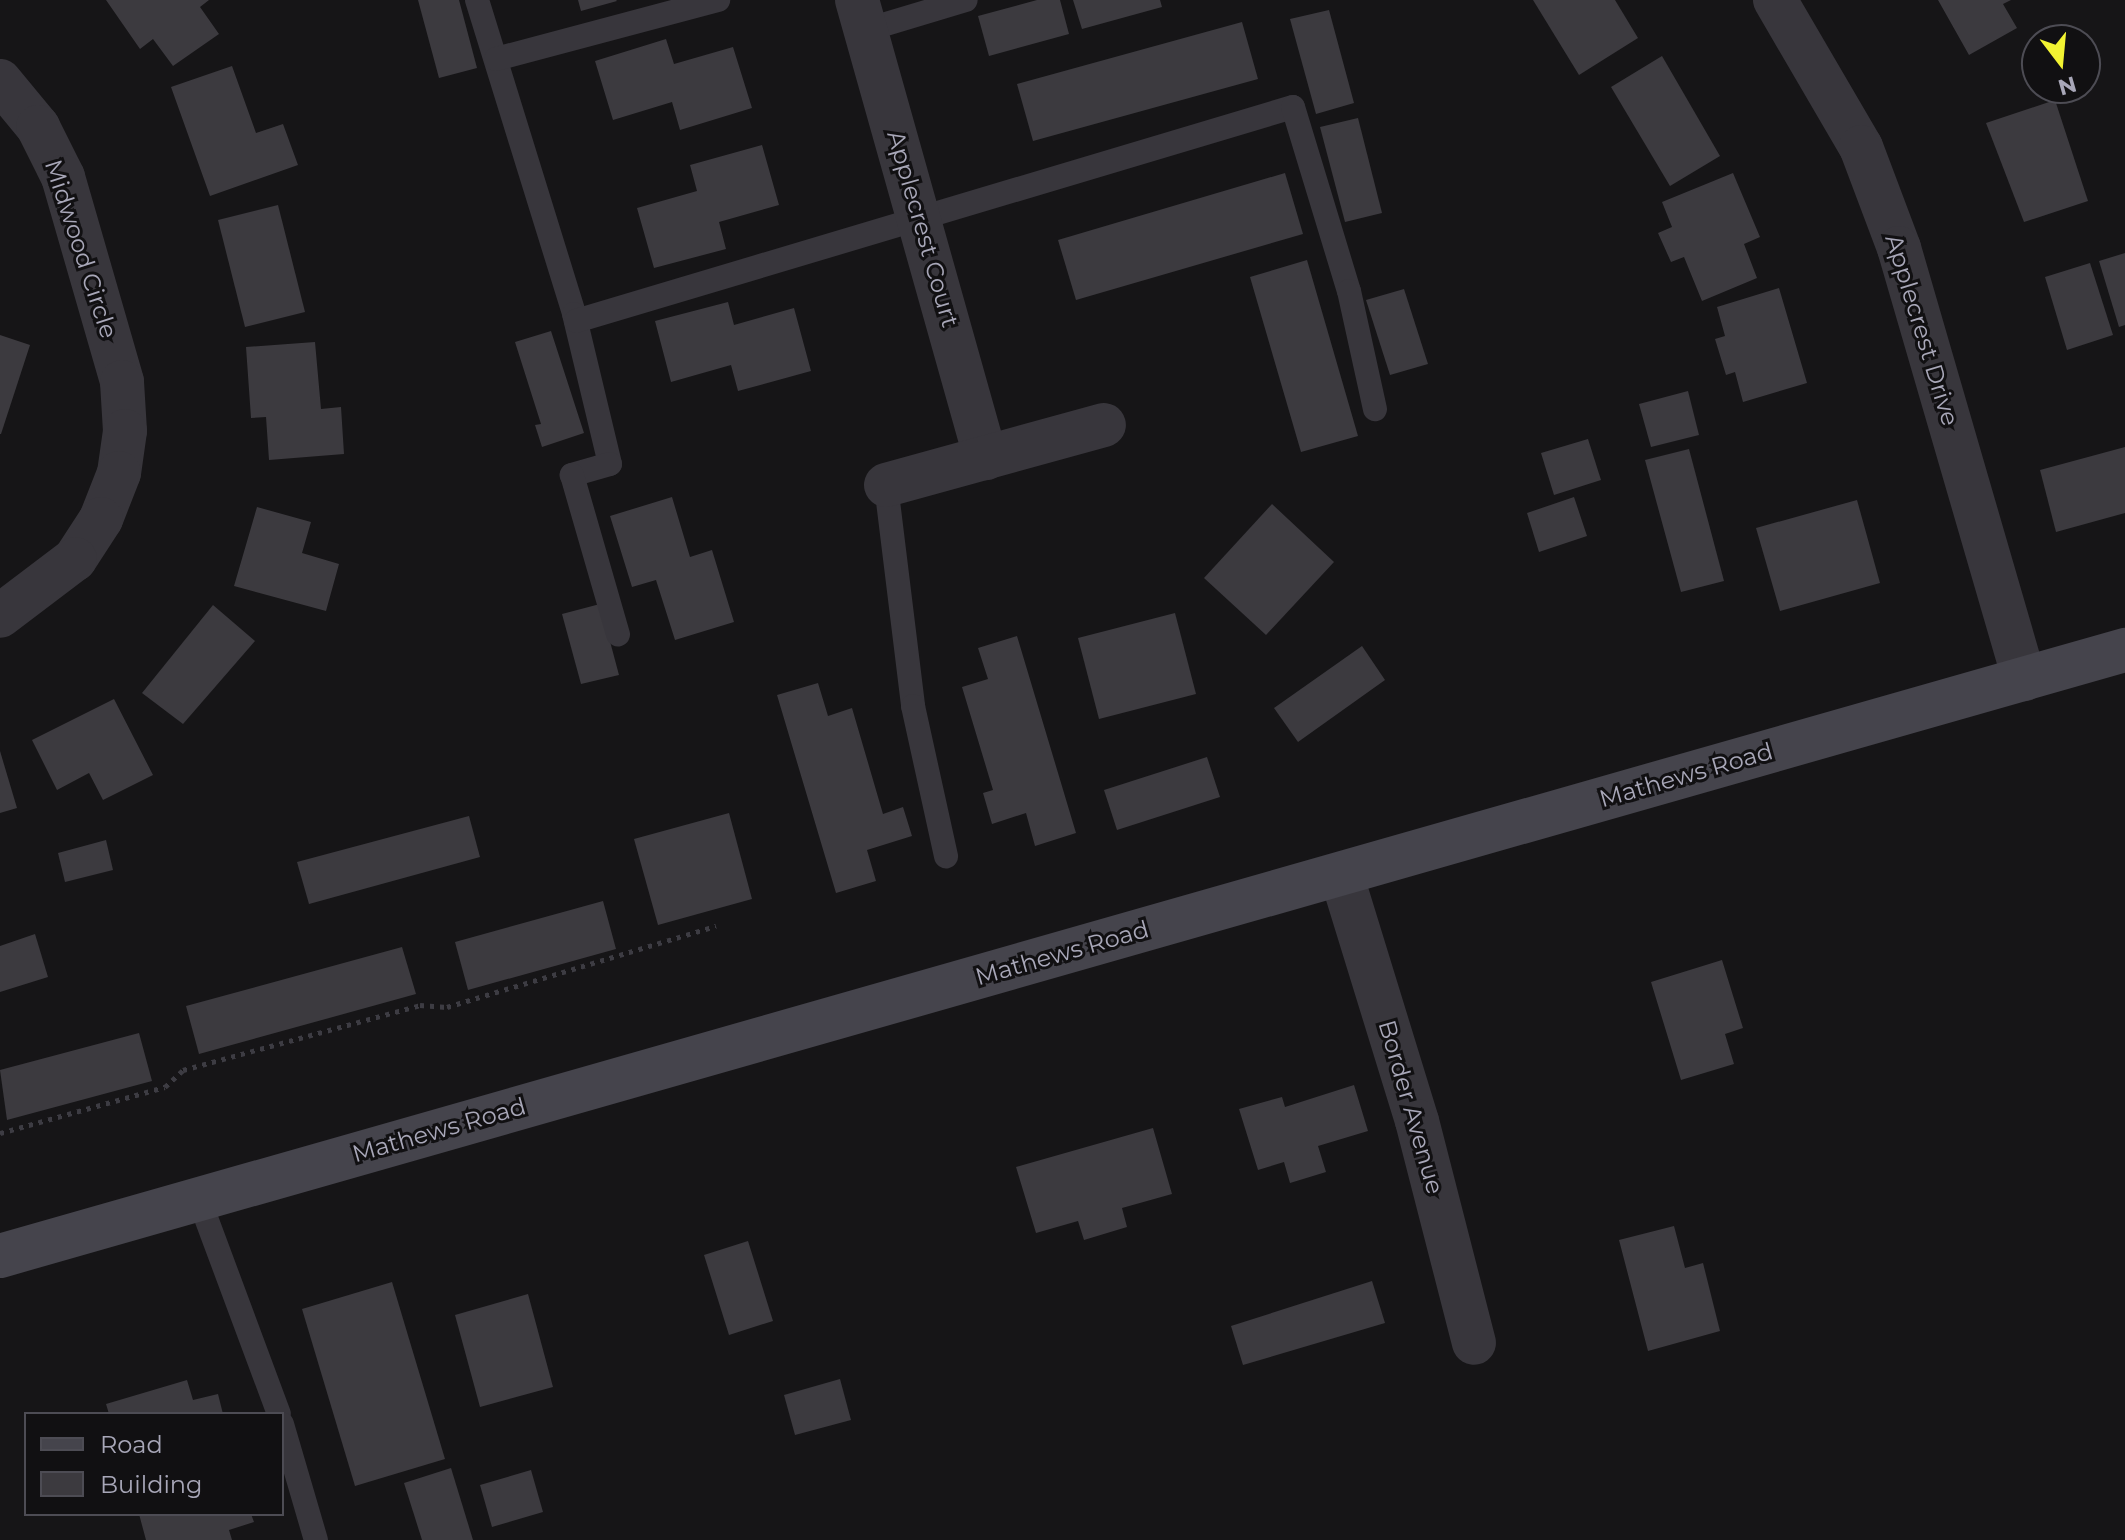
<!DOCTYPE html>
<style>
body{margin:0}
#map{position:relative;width:2125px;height:1540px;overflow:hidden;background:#161517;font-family:Montserrat,sans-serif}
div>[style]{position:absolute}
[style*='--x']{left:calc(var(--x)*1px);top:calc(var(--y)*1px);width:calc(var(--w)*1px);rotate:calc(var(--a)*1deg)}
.building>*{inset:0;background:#3c3a3f}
.path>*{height:5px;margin-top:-2.5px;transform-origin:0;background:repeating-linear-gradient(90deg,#3d3c43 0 4px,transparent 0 10px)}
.lane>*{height:24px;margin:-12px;padding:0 12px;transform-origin:12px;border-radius:12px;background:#38363c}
.street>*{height:44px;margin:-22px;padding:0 22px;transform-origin:22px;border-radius:22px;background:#38363c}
.secondary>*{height:44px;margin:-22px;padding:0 22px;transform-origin:22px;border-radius:22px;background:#45444c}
span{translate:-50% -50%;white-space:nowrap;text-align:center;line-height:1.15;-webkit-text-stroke:6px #111012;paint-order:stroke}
.street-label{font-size:24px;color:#a8a7b8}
.legend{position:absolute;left:24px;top:1412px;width:260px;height:104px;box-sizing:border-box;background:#111012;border:2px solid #4d4c54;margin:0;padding:10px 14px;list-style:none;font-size:24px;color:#a8a7b8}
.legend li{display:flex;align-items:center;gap:16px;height:40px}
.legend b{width:40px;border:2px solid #4d4c54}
.north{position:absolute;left:2021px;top:24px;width:80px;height:80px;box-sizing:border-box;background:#111012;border:2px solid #4d4c54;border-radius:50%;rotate:164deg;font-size:22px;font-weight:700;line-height:32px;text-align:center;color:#a8a7b8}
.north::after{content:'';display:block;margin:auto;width:28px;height:36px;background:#f2f332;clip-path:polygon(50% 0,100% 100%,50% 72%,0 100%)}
</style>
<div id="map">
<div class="building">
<i style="clip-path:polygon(106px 0,209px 0,200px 7px,219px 34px,173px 66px,153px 39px,140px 49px)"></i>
<i style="clip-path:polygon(418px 0,459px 0,477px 68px,439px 78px)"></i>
<i style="clip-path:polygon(578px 0,616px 0,617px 1px,581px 11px)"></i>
<i style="clip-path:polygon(1037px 0,1060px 0,1069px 34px,989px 56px,978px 16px)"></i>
<i style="clip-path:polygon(1073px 0,1160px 0,1162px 7px,1082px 29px)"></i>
<i style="clip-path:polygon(1533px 0,1615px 0,1638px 38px,1579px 75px)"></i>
<i style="clip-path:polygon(1938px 0,2011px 0,2003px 4px,2017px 28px,1969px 55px)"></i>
<i style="clip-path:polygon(1329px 10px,1354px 103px,1316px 114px,1290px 19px)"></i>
<i style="clip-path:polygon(1242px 22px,1258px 79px,1033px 141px,1017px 84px)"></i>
<i style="clip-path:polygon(666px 39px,674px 64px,733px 47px,752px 108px,680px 130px,672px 102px,613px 120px,595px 61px)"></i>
<i style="clip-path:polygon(1662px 56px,1720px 156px,1670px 186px,1611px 87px)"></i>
<i style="clip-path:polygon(232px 66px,256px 133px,283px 124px,298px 165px,210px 196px,171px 87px)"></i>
<i style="clip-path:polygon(2055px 100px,2088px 201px,2024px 222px,1986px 123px)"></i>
<i style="clip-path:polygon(1358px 118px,1382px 213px,1345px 222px,1320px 127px)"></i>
<i style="clip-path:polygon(762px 145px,779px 205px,719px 222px,726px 249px,654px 268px,637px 208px,697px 191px,690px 165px)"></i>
<i style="clip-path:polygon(1285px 173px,1303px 234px,1076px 300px,1058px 240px)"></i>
<i style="clip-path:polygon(1733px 173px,1760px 237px,1744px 244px,1757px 278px,1702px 301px,1684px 257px,1671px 262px,1658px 233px,1672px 227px,1662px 202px)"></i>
<i style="clip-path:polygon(278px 205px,305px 312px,245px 327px,218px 220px)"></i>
<i style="clip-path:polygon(2125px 253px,2125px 325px,2119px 327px,2099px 261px)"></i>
<i style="clip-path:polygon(1307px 260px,1358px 436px,1301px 452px,1250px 277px)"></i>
<i style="clip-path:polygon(2090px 263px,2113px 335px,2067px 350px,2045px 277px)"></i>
<i style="clip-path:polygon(1779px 288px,1807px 383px,1743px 402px,1735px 372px,1726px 375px,1715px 339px,1725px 336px,1717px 307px)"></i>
<i style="clip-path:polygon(1404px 289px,1428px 364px,1390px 375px,1366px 300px)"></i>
<i style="clip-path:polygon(728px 302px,734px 325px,794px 308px,811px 371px,738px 391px,731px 365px,671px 382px,655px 321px)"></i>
<i style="clip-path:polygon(551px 331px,584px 433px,542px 447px,535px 425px,541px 424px,515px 342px)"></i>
<i style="clip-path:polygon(0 335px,30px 345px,1px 434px,0 434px)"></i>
<i style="clip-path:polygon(315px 342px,321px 409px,341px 407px,344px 454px,269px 460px,266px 417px,251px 418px,246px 347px)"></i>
<i style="clip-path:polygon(1688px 391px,1699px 435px,1651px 447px,1639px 404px)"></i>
<i style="clip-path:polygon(1588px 439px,1601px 480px,1554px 495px,1541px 453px)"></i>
<i style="clip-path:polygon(2125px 447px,2125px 513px,2056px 532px,2040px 470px)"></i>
<i style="clip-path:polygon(1689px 449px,1724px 581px,1681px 592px,1645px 460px)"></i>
<i style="clip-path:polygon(672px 497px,690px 557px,712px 550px,734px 622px,675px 640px,656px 580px,632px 587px,610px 516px)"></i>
<i style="clip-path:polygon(1574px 497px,1587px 536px,1539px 552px,1527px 513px)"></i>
<i style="clip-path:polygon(1857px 500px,1880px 583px,1780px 611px,1756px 528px)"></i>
<i style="clip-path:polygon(1272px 504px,1334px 562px,1266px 635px,1204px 578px)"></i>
<i style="clip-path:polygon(257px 507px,311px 522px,302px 553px,339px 564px,326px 611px,234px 586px)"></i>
<i style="clip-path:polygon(600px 604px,619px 675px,581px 684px,562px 614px)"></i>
<i style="clip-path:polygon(213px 605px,255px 641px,183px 724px,142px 693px)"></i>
<i style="clip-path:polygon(1175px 613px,1196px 694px,1099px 719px,1078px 638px)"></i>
<i style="clip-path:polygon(1017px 636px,1076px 833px,1035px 846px,1026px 813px,992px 824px,983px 793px,993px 790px,962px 687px,988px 679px,978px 648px)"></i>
<i style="clip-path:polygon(1362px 646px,1385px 680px,1298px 742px,1274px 708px)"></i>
<i style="clip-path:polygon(818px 683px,828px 716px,852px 708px,883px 814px,903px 807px,912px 836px,867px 850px,876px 881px,836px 893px,777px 695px)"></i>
<i style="clip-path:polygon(114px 699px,153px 775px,103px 800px,89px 773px,57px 790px,32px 740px)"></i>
<i style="clip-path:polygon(0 751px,17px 808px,0 813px)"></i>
<i style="clip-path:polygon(1207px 757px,1220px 797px,1117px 830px,1104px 790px)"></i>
<i style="clip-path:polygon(729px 813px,752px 899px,658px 925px,634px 839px)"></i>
<i style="clip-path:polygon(469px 816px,480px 857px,309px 904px,297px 862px)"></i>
<i style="clip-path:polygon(106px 840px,113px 870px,65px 882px,58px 853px)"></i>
<i style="clip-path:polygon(603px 901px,616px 949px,468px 990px,455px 942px)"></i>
<i style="clip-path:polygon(35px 934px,48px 977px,0 992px,0 946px)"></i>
<i style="clip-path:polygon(402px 947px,416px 994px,199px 1054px,186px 1006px)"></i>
<i style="clip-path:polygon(1722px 960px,1743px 1028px,1725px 1034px,1734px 1064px,1681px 1080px,1651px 982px)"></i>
<i style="clip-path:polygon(139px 1033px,152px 1081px,7px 1120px,0 1070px)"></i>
<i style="clip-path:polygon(1354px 1085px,1368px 1131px,1318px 1146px,1326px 1172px,1290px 1183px,1284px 1162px,1258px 1170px,1239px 1109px,1282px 1097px,1285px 1107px)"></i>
<i style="clip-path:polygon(1153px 1128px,1172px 1194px,1122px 1208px,1127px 1227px,1084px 1240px,1078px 1221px,1036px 1233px,1016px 1167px)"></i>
<i style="clip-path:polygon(1674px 1226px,1685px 1268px,1703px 1263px,1720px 1331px,1648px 1351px,1619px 1240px)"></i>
<i style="clip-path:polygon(748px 1241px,773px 1321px,729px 1335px,704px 1255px)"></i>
<i style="clip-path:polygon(1372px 1281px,1385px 1323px,1243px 1365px,1231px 1326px)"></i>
<i style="clip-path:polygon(392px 1282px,445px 1459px,355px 1486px,302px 1309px)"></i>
<i style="clip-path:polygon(528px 1294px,553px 1387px,480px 1407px,455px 1315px)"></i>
<i style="clip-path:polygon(840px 1379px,851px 1420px,795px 1435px,784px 1395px)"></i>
<i style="clip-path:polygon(187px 1380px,193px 1400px,218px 1394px,223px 1414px,109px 1414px,106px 1404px)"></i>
<i style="clip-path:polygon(451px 1468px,473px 1540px,422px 1540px,404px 1483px)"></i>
<i style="clip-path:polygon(531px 1470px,543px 1512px,492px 1527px,480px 1485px)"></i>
<i style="clip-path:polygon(139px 1514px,251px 1514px,254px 1522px,229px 1530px,232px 1540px,146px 1540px)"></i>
</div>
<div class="path">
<i style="--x:0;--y:1133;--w:171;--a:-15.6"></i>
<i style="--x:165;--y:1087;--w:25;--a:-43"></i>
<i style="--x:183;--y:1070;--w:246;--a:-15.3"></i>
<i style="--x:420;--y:1005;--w:27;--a:4"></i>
<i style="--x:447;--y:1007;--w:281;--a:-16.8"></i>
</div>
<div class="lane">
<i style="--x:477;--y:0;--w:329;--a:72.8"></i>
<i style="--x:574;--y:314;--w:154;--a:76.5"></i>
<i style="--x:610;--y:464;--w:40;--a:164"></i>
<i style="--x:572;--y:475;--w:166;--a:73.9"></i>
<i style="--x:866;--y:30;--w:104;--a:-16.7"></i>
<i style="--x:496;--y:59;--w:230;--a:-14.9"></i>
<i style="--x:576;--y:321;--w:748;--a:-16.62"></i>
<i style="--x:1293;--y:107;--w:192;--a:73.1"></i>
<i style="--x:1349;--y:291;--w:121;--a:77.6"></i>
<i style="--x:886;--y:485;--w:223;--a:83"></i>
<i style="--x:913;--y:706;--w:154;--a:77.6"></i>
<i style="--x:199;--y:1199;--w:229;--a:69.6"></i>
<i style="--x:282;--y:1424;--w:121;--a:73.7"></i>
</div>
<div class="street">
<i style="--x:857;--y:0;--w:476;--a:74.3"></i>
<i style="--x:1775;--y:0;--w:170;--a:59.7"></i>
<i style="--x:1861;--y:147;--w:108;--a:69.4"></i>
<i style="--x:1899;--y:248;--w:449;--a:73.8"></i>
<i style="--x:0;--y:81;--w:60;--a:50.4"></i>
<i style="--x:38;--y:127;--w:56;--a:63.4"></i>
<i style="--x:63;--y:177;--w:213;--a:73.9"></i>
<i style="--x:122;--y:382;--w:49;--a:86.5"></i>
<i style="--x:125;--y:431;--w:42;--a:98.1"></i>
<i style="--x:119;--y:473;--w:49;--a:111.4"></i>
<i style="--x:101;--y:519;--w:48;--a:123"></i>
<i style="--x:75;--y:559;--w:94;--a:142.8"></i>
<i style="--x:886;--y:485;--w:226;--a:-15.4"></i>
<i style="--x:1341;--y:874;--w:258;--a:72.9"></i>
<i style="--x:1417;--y:1121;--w:229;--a:75.6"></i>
</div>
<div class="secondary">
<i style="--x:0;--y:1256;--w:2210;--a:-15.92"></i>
</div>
<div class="street-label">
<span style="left:923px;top:229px;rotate:74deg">Applecrest Court</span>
<span style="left:81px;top:249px;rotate:72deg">Midwood Circle</span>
<span style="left:1922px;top:330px;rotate:73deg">Applecrest Drive</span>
<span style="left:1686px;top:775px;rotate:-16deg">Mathews Road</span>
<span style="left:1062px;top:953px;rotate:-16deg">Mathews Road</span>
<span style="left:1411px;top:1107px;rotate:74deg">Border Avenue</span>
<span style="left:439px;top:1130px;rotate:-16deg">Mathews Road</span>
</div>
<ul class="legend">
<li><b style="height:10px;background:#45444c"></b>Road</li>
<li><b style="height:22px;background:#3c3a3f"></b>Building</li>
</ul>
<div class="north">N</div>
</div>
